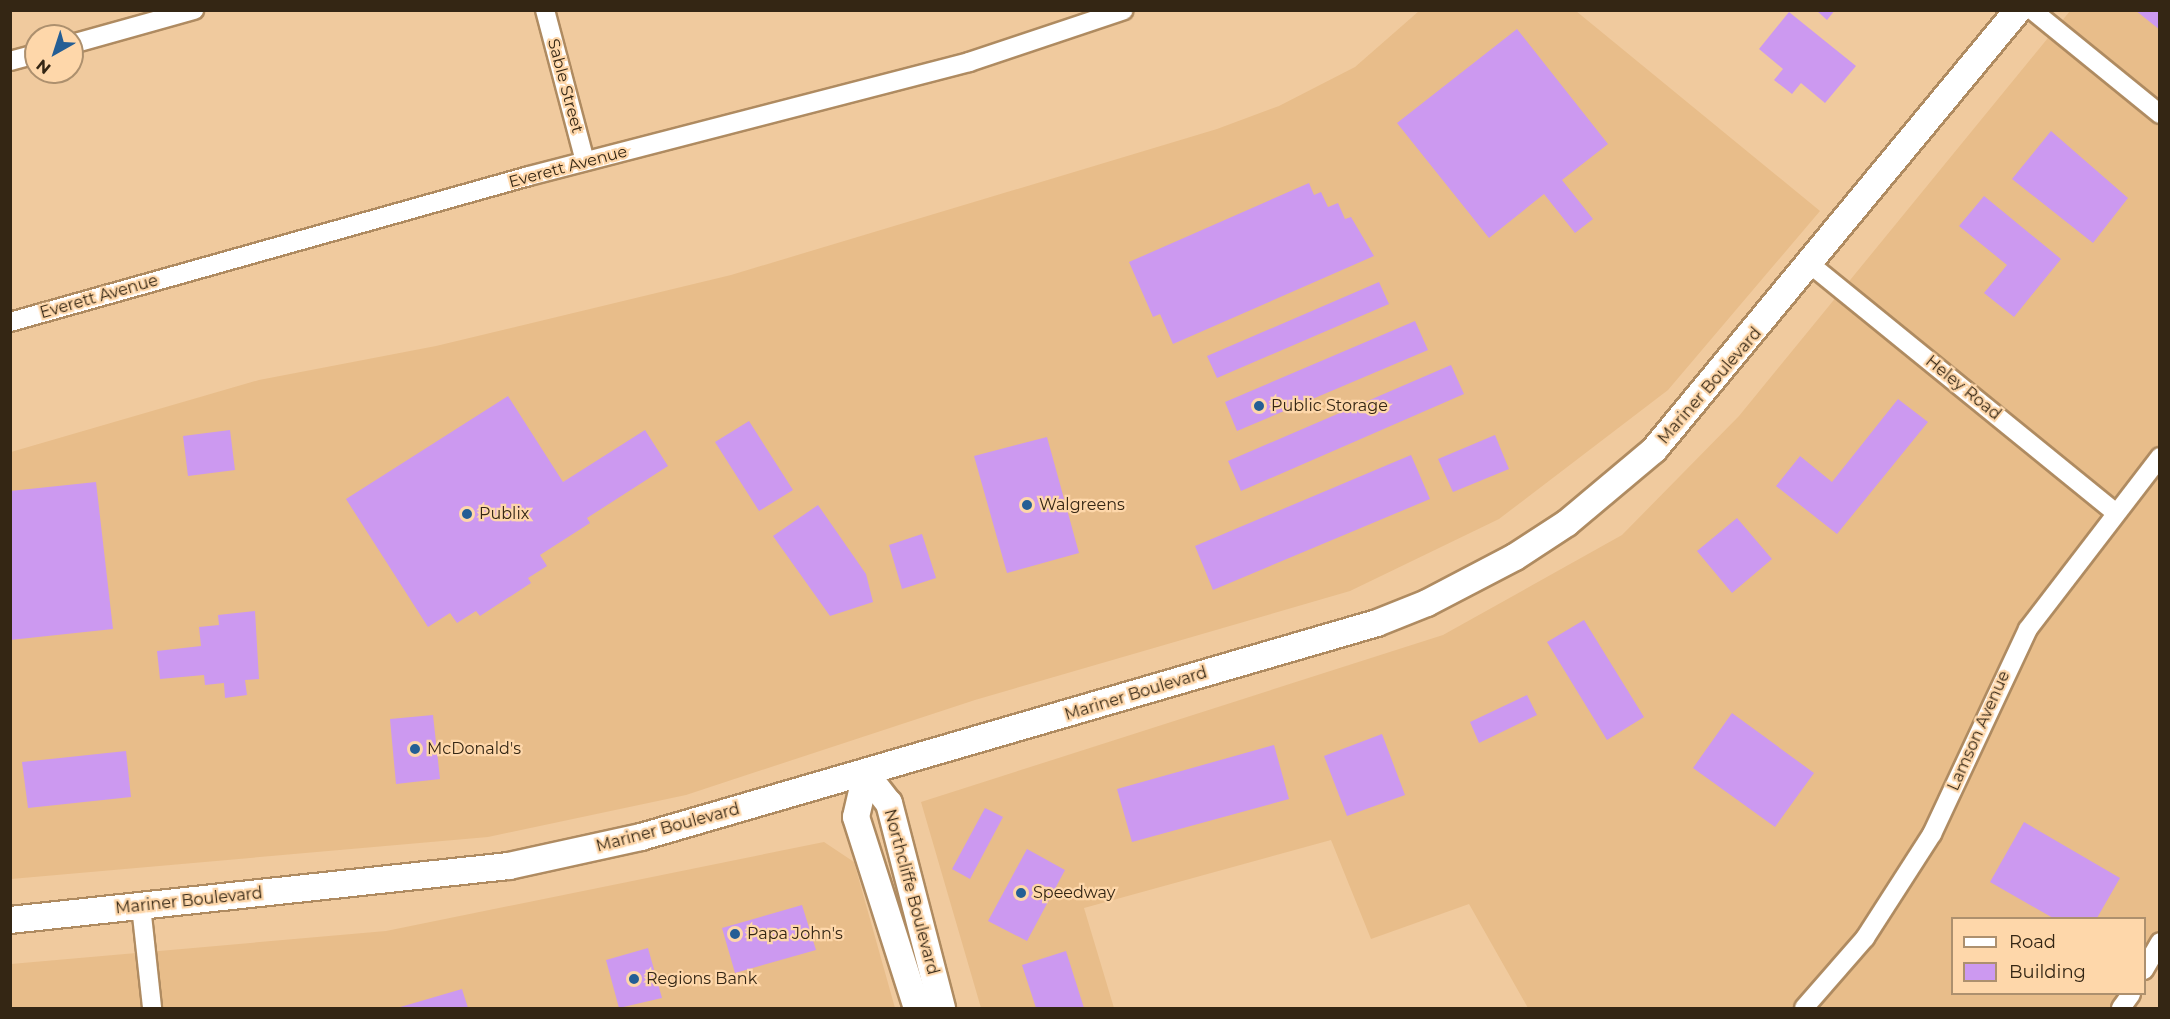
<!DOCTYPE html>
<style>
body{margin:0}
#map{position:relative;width:2170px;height:1019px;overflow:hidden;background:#f0ca9e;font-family:Montserrat,sans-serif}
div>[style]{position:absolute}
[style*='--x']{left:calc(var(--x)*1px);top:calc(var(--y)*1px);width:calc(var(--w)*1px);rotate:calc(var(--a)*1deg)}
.built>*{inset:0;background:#e8bd8a}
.building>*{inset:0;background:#cc99f0}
.roads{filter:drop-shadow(2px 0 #af8b61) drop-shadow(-2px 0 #af8b61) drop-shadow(0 2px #af8b61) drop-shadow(0 -2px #af8b61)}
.street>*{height:18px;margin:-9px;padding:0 9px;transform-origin:9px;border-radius:9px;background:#fff}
.secondary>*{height:26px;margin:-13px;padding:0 13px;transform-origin:13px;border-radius:13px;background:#fff}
.dots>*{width:16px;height:16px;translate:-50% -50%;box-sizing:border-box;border:3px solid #fed7aa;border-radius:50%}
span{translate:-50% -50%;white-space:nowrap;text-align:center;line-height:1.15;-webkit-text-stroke:4.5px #fed7aa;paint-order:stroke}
.street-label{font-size:16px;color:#342614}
.poi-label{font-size:16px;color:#342614}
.left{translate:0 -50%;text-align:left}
.frame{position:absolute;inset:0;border:12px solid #342614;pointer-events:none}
.legend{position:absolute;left:1951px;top:917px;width:195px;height:78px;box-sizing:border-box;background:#fed7aa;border:2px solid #ad906e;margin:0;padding:8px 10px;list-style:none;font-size:18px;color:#342614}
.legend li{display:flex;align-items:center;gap:12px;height:30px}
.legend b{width:30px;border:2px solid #ad906e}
.north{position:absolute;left:24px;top:24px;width:60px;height:60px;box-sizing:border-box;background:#fed7aa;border:2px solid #ad906e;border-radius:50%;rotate:219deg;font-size:16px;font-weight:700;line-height:24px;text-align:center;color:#342614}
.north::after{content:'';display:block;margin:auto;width:21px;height:27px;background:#245e95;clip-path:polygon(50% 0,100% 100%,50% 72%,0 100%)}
</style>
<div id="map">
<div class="built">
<i style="clip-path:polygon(1419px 11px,1576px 11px,1820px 211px,1668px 390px,1499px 519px,1350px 591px,975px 700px,686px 795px,488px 837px,11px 879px,11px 452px,259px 380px,436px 346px,731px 275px,1217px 129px,1279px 106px,1355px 67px)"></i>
<i style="clip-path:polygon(2070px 11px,2159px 11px,2159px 933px,2145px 974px,2144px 918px,1952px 918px,1952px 994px,2128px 994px,2115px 1008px,1528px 1008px,1469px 904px,1371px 939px,1331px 840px,1084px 908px,1114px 1008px,981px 1008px,921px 802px,1443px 635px,1622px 535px,1739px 416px)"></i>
<i style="clip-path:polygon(824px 842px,854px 862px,895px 1008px,11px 1008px,11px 964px,386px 931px)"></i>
</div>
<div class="building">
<i style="clip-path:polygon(1816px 10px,1835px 10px,1827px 20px)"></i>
<i style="clip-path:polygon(2135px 10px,2160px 10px,2160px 30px)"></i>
<i style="clip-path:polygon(1789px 12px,1856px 66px,1825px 103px,1801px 83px,1792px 94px,1774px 80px,1783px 69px,1759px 49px)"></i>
<i style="clip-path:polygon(1517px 29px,1608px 144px,1562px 180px,1593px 219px,1575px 233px,1544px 194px,1489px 238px,1397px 123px)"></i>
<i style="clip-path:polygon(2051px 131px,2128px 198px,2093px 243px,2012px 179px)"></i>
<i style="clip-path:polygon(1309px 183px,1314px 195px,1321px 192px,1328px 207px,1338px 203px,1345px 219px,1351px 217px,1374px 256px,1173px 344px,1160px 314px,1153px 317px,1129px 262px)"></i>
<i style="clip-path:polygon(1984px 196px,2061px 259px,2014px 317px,1984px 293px,2007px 265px,1959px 226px)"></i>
<i style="clip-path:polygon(1379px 282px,1389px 304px,1217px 378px,1207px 356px)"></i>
<i style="clip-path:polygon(1415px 321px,1428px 350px,1237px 431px,1225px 402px)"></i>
<i style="clip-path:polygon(1451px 365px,1464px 394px,1241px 491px,1228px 461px)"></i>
<i style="clip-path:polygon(508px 396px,563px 482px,645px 430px,668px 466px,587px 518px,590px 523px,540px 555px,547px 566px,528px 578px,531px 583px,480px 616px,476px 611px,457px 623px,450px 613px,428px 627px,346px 499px)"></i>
<i style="clip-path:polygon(1898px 399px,1928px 422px,1837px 534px,1776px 486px,1800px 456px,1832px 482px)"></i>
<i style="clip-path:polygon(749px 421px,793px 490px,759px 511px,715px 442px)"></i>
<i style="clip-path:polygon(230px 430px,235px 470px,188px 476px,183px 436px)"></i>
<i style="clip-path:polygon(1495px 435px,1509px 469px,1453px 492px,1438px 459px)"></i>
<i style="clip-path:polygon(1047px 437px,1079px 553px,1007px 573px,974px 456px)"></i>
<i style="clip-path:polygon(1411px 455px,1430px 499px,1213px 590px,1195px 546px)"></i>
<i style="clip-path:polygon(96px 482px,113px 629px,10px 640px,10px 491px)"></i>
<i style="clip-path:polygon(818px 505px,866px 574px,873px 602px,830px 616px,773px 536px)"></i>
<i style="clip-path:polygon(1737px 518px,1772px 559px,1732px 593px,1697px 551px)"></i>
<i style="clip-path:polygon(922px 534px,936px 578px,902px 589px,889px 545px)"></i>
<i style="clip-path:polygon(255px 611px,259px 679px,245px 680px,247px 695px,225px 698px,224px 683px,205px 685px,204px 675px,160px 679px,157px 651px,201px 646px,199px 627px,219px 625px,218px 615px)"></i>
<i style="clip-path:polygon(1584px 620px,1644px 717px,1607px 740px,1547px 642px)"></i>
<i style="clip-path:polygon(1527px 695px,1537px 715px,1479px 743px,1470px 722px)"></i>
<i style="clip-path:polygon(1732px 713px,1814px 773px,1775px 827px,1693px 768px)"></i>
<i style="clip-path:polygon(433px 715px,440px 779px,396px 784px,390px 719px)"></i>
<i style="clip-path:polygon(1382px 734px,1405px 795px,1347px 816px,1324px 756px)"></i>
<i style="clip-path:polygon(1274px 745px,1289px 799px,1132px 842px,1117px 789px)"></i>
<i style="clip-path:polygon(126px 751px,131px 797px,28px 808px,22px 762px)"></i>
<i style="clip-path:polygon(985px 808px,1003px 817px,970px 879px,952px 869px)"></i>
<i style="clip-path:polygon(2024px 822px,2120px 878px,2097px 918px,2053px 918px,1990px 882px)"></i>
<i style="clip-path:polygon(1027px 849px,1065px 870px,1027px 941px,988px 921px)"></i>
<i style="clip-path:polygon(802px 905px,816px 950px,735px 973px,722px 928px)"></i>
<i style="clip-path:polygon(648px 948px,662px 998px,619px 1008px,606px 960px)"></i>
<i style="clip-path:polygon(1066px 951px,1084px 1008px,1036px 1008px,1022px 965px)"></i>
<i style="clip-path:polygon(462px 989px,468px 1008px,397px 1008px)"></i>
</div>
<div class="roads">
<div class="street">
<i style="--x:545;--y:10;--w:156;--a:75.2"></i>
<i style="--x:2032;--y:10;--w:165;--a:39.1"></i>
<i style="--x:72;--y:44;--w:127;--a:-15.6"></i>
<i style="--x:10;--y:61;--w:27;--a:-15"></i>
<i style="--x:1811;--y:265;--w:392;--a:39.1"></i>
<i style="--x:10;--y:322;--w:539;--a:-15.71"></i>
<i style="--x:529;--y:176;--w:455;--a:-14.5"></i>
<i style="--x:969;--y:62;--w:163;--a:-18.5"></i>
<i style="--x:141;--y:906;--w:103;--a:83.8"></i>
<i style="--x:2144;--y:970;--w:32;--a:-60"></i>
<i style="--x:1804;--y:1008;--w:93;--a:-48.9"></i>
<i style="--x:1865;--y:938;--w:124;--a:-57.2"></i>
<i style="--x:1932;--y:834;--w:226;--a:-64.9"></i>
<i style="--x:2028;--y:629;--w:217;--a:-52.5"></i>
<i style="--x:2121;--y:1008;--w:17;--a:-54"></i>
</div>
<div class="secondary">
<i style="--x:866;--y:774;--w:37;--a:52"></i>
<i style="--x:889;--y:803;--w:212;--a:75.5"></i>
<i style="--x:866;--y:774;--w:44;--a:103.1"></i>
<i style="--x:856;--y:817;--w:201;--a:72.3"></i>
<i style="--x:10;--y:920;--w:502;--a:-6.18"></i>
<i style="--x:509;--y:866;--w:135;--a:-12.4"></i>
<i style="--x:641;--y:837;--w:766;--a:-16.21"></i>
<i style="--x:1377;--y:623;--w:54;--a:-21.8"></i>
<i style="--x:1427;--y:603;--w:99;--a:-27.6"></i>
<i style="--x:1515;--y:557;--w:62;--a:-33.2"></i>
<i style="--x:1567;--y:523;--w:114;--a:-40"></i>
<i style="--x:1654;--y:450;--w:571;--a:-50.4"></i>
</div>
</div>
<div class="dots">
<i style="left:1259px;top:406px;background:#245e95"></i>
<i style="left:1027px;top:505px;background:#245e95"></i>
<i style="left:467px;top:514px;background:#245e95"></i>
<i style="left:415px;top:749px;background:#245e95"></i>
<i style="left:1021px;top:893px;background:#245e95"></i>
<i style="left:735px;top:934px;background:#245e95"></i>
<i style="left:634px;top:979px;background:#245e95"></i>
</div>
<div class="street-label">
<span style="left:565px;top:86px;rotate:75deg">Sable Street</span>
<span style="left:568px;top:167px;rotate:-15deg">Everett Avenue</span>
<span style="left:99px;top:297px;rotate:-16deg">Everett Avenue</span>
<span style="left:1710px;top:386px;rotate:-49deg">Mariner Boulevard</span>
<span style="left:1963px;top:388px;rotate:39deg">Heley Road</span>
<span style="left:1136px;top:694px;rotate:-17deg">Mariner Boulevard</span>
<span style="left:1979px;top:731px;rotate:-66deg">Lamson Avenue</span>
<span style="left:668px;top:828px;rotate:-15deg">Mariner Boulevard</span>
<span style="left:911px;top:892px;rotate:75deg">Northcliffe Boulevard</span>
<span style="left:189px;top:901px;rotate:-6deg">Mariner Boulevard</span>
</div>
<div class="poi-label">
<span class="left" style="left:1271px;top:406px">Public Storage</span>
<span class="left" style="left:1039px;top:505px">Walgreens</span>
<span class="left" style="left:479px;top:514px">Publix</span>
<span class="left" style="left:427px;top:749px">McDonald's</span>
<span class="left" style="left:1033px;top:893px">Speedway</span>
<span class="left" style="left:747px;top:934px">Papa John's</span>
<span class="left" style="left:646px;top:979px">Regions Bank</span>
</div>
<div class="frame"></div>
<ul class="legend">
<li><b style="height:8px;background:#fff"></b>Road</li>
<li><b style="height:16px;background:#cc99f0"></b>Building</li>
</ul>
<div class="north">N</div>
</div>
